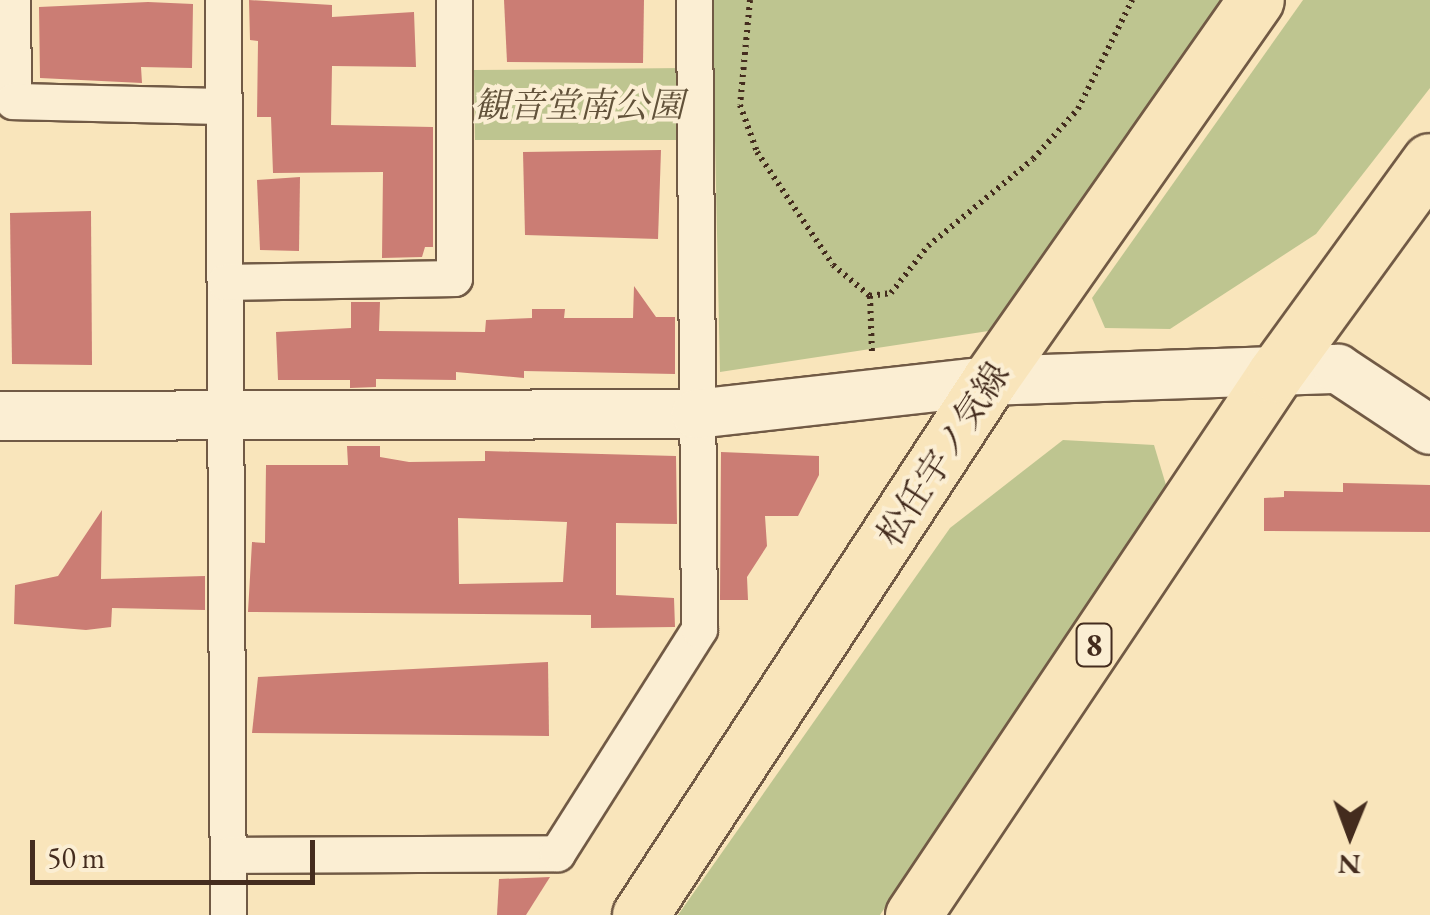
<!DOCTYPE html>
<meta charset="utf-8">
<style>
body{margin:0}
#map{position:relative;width:1430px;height:915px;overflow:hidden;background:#f9e5bb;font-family:"EB Garamond","Noto Serif JP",serif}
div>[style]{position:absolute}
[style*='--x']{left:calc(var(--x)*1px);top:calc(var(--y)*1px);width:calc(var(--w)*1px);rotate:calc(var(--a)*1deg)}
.green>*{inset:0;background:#bec590}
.building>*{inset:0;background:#cb7d74}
.path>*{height:6px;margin-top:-3px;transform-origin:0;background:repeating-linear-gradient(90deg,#442c1e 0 2.5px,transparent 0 7.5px)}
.roads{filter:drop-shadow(2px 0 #715a45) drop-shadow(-2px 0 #715a45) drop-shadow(0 2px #715a45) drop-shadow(0 -2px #715a45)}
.street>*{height:35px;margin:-17.5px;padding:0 17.5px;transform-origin:17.5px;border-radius:17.5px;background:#fbeed3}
.secondary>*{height:48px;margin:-24px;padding:0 24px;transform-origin:24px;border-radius:24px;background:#fbeed3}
.primary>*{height:55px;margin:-27.5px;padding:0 27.5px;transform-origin:27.5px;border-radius:27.5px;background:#f9e5bb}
span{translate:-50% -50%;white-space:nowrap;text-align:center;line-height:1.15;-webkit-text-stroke:8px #fbeed3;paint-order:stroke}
.shield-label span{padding:2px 8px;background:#fbeed3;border:2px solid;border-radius:8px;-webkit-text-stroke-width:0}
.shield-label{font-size:32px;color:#442c1e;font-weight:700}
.park-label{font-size:35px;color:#62523a;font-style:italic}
.street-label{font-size:35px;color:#442c1e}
.north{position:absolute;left:1300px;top:785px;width:100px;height:100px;-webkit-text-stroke:8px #fbeed3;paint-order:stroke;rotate:181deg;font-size:28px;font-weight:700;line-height:40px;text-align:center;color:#442c1e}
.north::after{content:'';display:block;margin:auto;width:35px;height:45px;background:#442c1e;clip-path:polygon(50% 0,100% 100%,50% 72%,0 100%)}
.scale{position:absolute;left:30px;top:840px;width:285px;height:45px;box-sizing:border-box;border:5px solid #442c1e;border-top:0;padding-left:12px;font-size:30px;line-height:35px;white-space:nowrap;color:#442c1e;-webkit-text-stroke:8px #fbeed3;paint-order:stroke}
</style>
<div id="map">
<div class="green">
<i style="clip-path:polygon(712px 0,1232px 0,995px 330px,720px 372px)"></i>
<i style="clip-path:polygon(1303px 0,1430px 0,1430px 88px,1316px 234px,1170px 329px,1105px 328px,1092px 298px)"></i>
<i style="clip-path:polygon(684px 68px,682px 140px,475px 140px,474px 70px)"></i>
<i style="clip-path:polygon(1063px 440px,1154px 445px,1166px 485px,880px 915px,678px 915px,950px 528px)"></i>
</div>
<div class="building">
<i style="clip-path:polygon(249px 0,332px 5px,332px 17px,414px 12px,416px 67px,332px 66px,331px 125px,433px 127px,433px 247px,425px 247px,422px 257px,382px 258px,383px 172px,273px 173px,271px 117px,257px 117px,258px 41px,250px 40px)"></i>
<i style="clip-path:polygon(504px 0,644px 0,643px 63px,507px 62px)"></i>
<i style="clip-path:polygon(148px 2px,193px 4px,192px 68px,141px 67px,142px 83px,40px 78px,39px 7px)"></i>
<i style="clip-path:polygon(661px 150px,658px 239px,525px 235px,523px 152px)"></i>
<i style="clip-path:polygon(300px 177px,299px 251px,260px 250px,257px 180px)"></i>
<i style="clip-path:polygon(91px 211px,92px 365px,12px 364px,10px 213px)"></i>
<i style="clip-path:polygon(634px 286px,656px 317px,675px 317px,675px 374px,524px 371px,524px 378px,456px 372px,456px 380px,376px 379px,376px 387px,350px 388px,350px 380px,278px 380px,276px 332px,351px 328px,351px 302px,380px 302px,379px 331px,485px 332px,486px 320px,532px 318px,532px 309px,565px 309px,564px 318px,633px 318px)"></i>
<i style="clip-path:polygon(evenodd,347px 446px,380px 446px,380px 457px,409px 462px,485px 461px,485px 451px,676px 456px,677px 524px,616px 523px,616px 595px,674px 598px,675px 627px,591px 628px,591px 615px,248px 612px,252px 542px,265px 543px,266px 465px,348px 465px,347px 446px,458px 518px,567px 522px,563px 582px,459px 584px,458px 518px)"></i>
<i style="clip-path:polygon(721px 452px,819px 456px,819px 475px,798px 516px,765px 516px,767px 546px,747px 577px,748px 600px,720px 600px)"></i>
<i style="clip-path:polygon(1343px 483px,1430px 485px,1430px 532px,1264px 531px,1264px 498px,1284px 497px,1284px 491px,1343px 492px)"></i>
<i style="clip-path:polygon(102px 510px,101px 579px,205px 576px,205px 610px,112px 608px,111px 627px,86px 630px,14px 624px,15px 585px,58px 576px)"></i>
<i style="clip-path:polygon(548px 662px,549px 736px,252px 733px,258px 677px)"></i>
<i style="clip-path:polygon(550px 877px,526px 915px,497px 915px,499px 879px)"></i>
</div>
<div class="path">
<i style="--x:750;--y:0;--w:105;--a:95.4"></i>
<i style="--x:740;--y:105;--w:50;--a:70.1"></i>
<i style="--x:757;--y:152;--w:136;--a:56.1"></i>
<i style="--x:833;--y:265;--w:48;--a:40"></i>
<i style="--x:870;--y:296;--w:21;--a:-8"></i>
<i style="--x:891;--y:293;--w:60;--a:-51.8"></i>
<i style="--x:928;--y:246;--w:136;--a:-39.6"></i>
<i style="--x:1033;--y:159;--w:67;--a:-48"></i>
<i style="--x:1078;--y:109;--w:122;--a:-63.6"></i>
<i style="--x:870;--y:296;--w:58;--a:88"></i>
</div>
<div class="roads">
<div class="street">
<i style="--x:12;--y:0;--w:101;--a:89.4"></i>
<i style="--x:13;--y:101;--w:210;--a:1.4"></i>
<i style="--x:223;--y:0;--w:915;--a:89.69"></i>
<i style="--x:225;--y:282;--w:229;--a:-1"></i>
<i style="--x:454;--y:278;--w:278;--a:-90"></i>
<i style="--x:228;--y:855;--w:329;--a:-0.3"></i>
<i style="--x:557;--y:853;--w:265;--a:-57.6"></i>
<i style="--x:699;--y:629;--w:629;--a:-90.46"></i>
</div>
<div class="secondary">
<i style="--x:0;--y:416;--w:696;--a:-0.16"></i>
<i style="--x:696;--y:414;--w:295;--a:-6.4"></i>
<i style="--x:989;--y:381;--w:349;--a:-2"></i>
<i style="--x:1338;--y:369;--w:110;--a:33.5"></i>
</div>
<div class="primary">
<i style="--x:640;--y:915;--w:638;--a:-56.83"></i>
<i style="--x:989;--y:381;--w:465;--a:-55"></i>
<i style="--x:913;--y:915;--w:651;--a:-56.21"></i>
<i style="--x:1275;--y:374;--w:263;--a:-54"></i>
</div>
</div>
<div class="shield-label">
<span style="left:1094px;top:645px">8</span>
</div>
<div class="park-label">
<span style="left:579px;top:105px">観音堂南公園</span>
</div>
<div class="street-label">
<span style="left:943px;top:454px;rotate:-57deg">松任宇ノ気線</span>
</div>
<div class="north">N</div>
<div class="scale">50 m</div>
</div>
